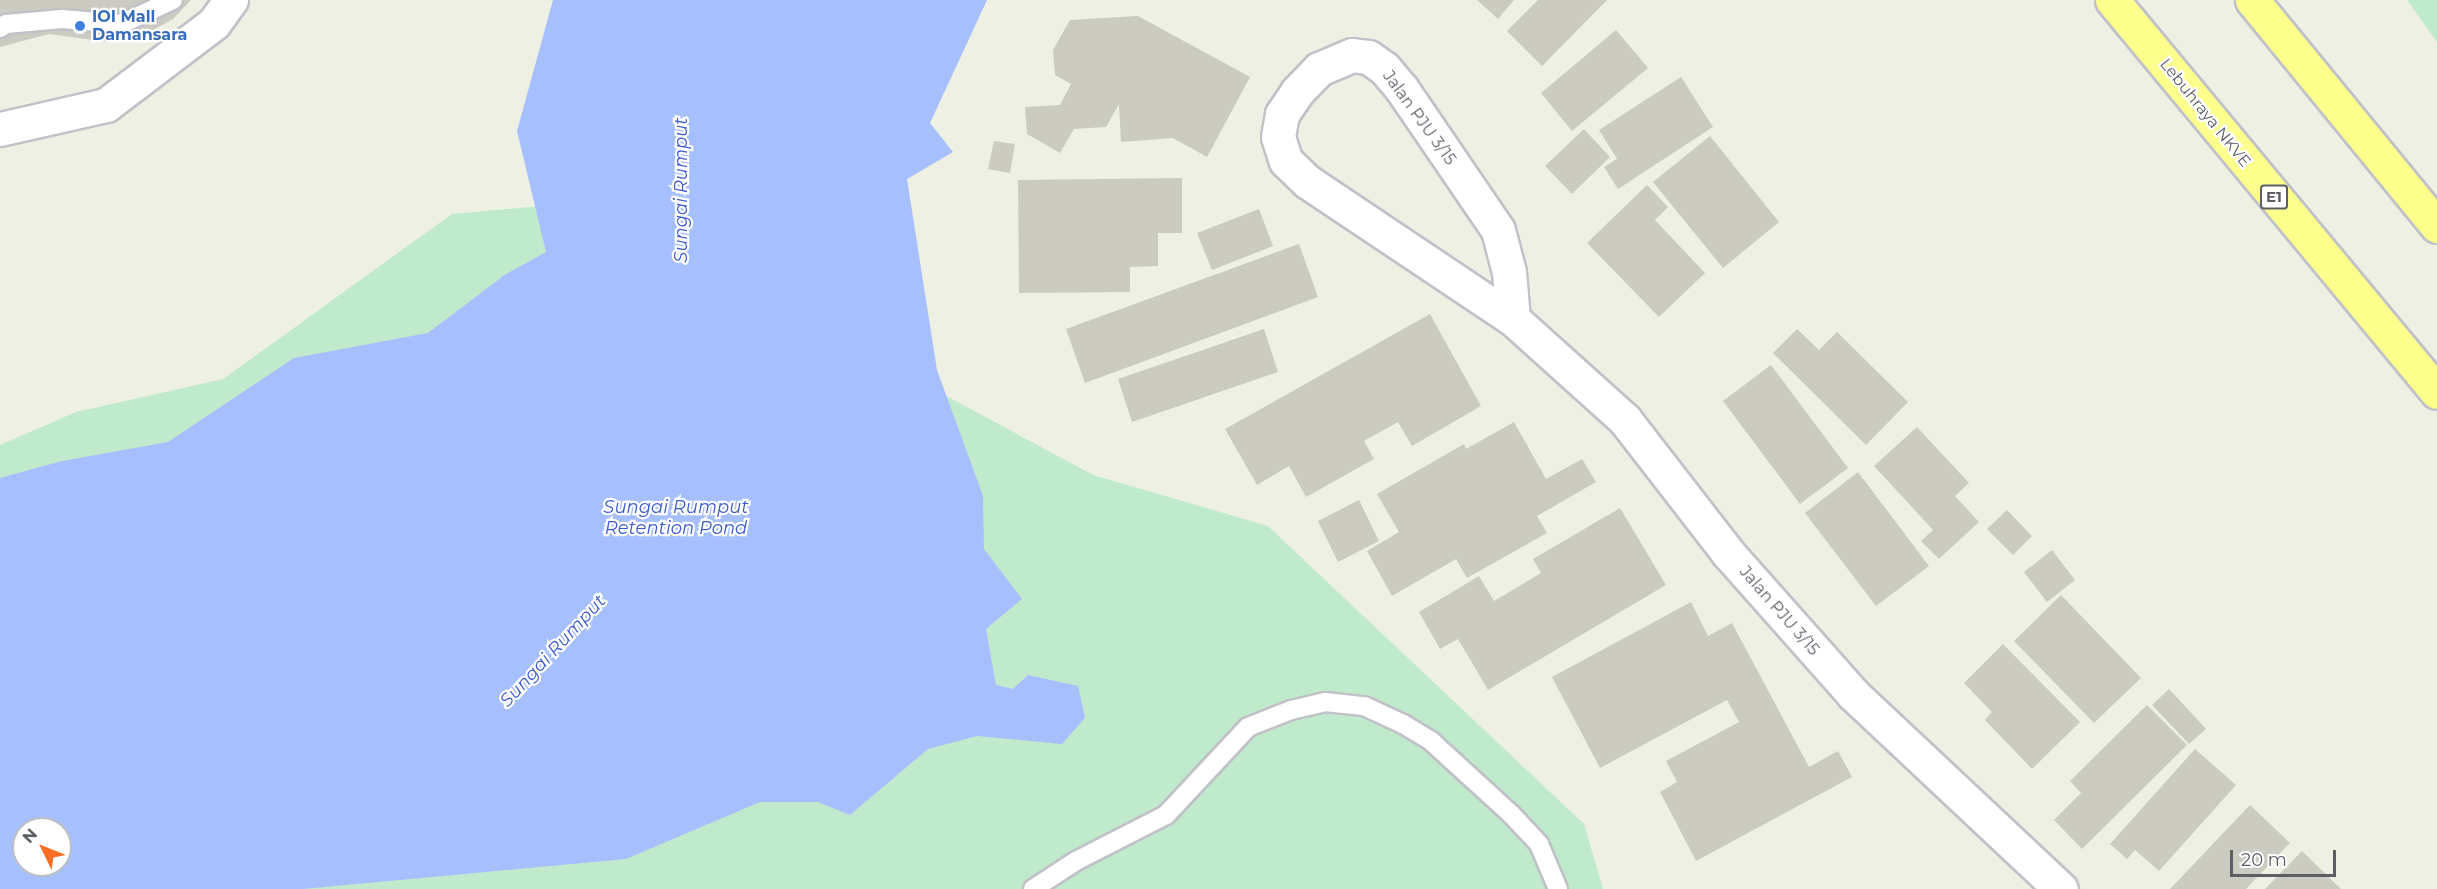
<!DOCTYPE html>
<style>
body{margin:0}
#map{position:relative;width:2437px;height:889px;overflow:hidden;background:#eff0e4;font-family:Montserrat,sans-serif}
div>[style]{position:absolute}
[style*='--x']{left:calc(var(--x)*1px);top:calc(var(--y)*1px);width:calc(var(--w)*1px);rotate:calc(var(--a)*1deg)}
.green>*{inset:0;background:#bfeacb}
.water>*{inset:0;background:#a5bfff}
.building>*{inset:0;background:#cbcbc1}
.roads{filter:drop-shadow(2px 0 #c1c1c8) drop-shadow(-2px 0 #c1c1c8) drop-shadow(0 2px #c1c1c8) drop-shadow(0 -2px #c1c1c8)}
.lane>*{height:18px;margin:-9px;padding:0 9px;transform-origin:9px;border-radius:9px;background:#fff}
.street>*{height:33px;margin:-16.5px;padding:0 16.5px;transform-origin:16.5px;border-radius:16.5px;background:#fff}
.highway>*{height:33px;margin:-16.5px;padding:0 16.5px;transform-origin:16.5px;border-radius:16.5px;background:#fcff8c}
.dots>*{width:16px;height:16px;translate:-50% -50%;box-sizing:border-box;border:3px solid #fff;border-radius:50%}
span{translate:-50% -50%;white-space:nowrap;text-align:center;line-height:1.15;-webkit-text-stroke:4.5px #fff;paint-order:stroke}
.shield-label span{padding:2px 4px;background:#fff;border:2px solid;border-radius:4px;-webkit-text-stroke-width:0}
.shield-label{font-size:15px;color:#5c5e66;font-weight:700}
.shop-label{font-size:16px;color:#366cbe;font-weight:700}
.left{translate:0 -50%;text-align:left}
.street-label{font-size:16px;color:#5c5e66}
.water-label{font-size:18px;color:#3c5bce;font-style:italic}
.north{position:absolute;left:12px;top:817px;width:60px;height:60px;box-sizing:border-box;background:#fff;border:2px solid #bebfc2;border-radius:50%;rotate:313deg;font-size:16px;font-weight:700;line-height:24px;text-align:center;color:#5c5e66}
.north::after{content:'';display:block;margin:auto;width:21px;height:27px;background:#f96e22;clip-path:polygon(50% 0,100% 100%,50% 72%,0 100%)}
.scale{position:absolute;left:2230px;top:850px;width:106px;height:27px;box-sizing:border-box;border:3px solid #5c5e66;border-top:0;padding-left:8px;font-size:18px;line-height:21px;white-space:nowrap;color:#5c5e66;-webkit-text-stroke:4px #fff;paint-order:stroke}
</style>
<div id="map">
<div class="green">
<i style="clip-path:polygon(2407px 0,2437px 0,2437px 42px)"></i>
<i style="clip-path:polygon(evenodd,586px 202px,1093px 475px,1268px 526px,1584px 824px,1603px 889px,0 889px,0 445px,76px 412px,223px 379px,452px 214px,586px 202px,24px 829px,60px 829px,60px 865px,24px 865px,24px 829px)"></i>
</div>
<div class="water">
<i style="clip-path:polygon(evenodd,553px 0,987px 0,930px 123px,953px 152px,907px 179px,937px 370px,983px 496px,984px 549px,1022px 599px,986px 629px,996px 685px,1013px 689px,1028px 675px,1078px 686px,1085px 718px,1062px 744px,977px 736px,928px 749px,850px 815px,818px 802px,760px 802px,626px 859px,303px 889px,0 889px,0 478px,62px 461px,168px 442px,294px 358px,428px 333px,506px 274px,546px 252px,517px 131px,553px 0,24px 829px,60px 829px,60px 865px,24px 865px,24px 829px)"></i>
</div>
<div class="building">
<i style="clip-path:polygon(0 0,191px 0,173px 19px,146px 34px,108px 42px,49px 34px,0 47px)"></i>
<i style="clip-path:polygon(1477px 0,1514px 0,1498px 19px)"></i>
<i style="clip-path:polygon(1538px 0,1607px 0,1542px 66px,1507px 31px)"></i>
<i style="clip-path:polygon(1138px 16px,1250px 77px,1207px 157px,1173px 138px,1121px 142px,1119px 104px,1106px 127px,1074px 129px,1060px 153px,1027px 134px,1025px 107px,1060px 105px,1071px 84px,1055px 75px,1053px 50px,1070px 20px)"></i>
<i style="clip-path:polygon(1616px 30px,1648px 68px,1572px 131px,1541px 93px)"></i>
<i style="clip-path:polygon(1681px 77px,1713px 127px,1618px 189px,1604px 167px,1617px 159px,1599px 130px)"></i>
<i style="clip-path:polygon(1584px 129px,1610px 157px,1572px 194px,1545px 166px)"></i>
<i style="clip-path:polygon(1710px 136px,1779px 222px,1723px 268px,1653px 182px)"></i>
<i style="clip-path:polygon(994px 141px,1015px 144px,1010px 173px,988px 169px)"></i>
<i style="clip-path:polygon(1182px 178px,1182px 233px,1158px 233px,1158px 266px,1130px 267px,1130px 292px,1019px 293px,1018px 180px)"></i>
<i style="clip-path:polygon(1647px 185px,1668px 207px,1655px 220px,1705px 273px,1659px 317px,1587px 243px)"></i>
<i style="clip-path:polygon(1259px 209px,1273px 246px,1212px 270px,1197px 233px)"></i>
<i style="clip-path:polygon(1299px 244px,1318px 297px,1085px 383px,1066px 329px)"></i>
<i style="clip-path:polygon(1430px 314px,1481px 406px,1412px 446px,1398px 422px,1364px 441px,1374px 459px,1306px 497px,1289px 466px,1257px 485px,1225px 429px)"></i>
<i style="clip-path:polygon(1264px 329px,1278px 372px,1132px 422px,1118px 379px)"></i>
<i style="clip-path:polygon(1797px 329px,1819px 350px,1837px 332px,1908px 402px,1866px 445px,1773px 353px)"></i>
<i style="clip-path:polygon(1771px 365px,1848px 468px,1800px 504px,1723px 401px)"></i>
<i style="clip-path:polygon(1514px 422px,1546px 479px,1582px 459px,1596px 482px,1537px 516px,1547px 533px,1467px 578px,1456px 559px,1392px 596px,1367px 551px,1399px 532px,1377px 494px,1464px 444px,1466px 449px)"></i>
<i style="clip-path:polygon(1917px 427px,1969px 483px,1955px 496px,1979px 522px,1939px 559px,1921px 541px,1933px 530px,1874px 466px)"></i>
<i style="clip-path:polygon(1858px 472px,1929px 566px,1876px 606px,1805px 513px)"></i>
<i style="clip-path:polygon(1359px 500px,1379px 541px,1338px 562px,1318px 521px)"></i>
<i style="clip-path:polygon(1620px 508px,1666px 585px,1488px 690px,1458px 639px,1440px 649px,1419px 612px,1479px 576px,1494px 601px,1541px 573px,1533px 559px)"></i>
<i style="clip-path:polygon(2007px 510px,2032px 536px,2013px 555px,1987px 529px)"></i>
<i style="clip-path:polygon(2052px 550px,2075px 580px,2047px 602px,2024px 572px)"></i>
<i style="clip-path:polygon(2061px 595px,2141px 678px,2094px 723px,2014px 641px)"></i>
<i style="clip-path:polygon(1691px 602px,1708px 636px,1732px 623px,1809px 767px,1838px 751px,1852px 777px,1696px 861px,1660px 792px,1677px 782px,1666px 761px,1739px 722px,1727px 700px,1600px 768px,1552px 677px)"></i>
<i style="clip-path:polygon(2003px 644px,2080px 722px,2032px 769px,1985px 720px,1992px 712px,1964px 683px)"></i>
<i style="clip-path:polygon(2169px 689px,2206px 729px,2189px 744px,2152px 705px)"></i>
<i style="clip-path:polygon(2147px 705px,2187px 745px,2082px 849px,2054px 820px,2081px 793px,2070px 781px)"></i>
<i style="clip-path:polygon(2195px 749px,2236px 785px,2159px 871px,2135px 850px,2127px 859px,2110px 844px)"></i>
<i style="clip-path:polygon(2250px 805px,2290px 843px,2246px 889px,2170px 889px)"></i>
<i style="clip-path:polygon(2302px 851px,2341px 889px,2265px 889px)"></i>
</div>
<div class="roads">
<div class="lane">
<i style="--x:0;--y:28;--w:7;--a:-34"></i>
<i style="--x:6;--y:24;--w:56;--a:-5.1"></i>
<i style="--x:62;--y:19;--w:59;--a:4.8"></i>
<i style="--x:121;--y:24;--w:57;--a:-24.8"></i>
<i style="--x:1033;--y:889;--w:51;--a:-33.1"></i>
<i style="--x:1076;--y:861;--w:101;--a:-27.1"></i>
<i style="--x:1166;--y:815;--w:120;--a:-47"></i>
<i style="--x:1248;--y:727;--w:46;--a:-21.6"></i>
<i style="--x:1291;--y:710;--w:35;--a:-13"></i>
<i style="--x:1325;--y:702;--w:39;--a:6"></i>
<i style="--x:1364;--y:706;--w:43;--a:24.8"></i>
<i style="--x:1403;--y:724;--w:33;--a:31"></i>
<i style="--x:1431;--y:741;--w:108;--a:42.4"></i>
<i style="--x:1511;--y:814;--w:41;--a:47"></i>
<i style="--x:1539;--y:844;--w:49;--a:67.1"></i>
</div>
<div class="street">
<i style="--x:0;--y:129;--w:109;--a:-12.8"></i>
<i style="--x:106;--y:105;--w:136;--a:-37.2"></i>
<i style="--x:214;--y:23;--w:29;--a:-54"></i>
<i style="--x:1513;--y:319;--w:47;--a:-94.9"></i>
<i style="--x:1509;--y:272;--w:43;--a:-104.7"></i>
<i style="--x:1498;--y:230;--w:172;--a:-124.3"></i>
<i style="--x:1401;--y:88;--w:26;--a:-130"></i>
<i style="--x:1384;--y:68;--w:19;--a:-145"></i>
<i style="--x:1368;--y:57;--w:16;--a:-173"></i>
<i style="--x:1352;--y:55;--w:36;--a:157"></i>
<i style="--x:1319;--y:69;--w:32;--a:134"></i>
<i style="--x:1297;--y:92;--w:27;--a:124"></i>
<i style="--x:1282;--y:114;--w:23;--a:100"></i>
<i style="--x:1278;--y:137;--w:25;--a:72"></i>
<i style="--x:1286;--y:161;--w:30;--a:44"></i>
<i style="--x:1308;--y:182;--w:247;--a:33.8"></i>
<i style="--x:1513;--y:319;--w:151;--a:42"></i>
<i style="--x:1625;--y:420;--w:168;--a:52.2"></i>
<i style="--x:1728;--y:553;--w:188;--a:48.4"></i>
<i style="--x:1853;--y:694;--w:285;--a:43.2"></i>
</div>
<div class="highway">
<i style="--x:2112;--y:0;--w:509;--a:50.34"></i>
<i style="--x:2252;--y:0;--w:292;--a:50.7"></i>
</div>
</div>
<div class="dots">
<i style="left:80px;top:26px;background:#3f7fe0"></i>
</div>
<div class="shield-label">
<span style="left:2274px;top:197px">E1</span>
</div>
<div class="shop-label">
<span class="left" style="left:92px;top:26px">IOI Mall<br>Damansara</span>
</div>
<div class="street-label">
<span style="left:2205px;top:113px;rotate:51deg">Lebuhraya NKVE</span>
<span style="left:1419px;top:118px;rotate:54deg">Jalan PJU 3/15</span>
<span style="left:1779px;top:611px;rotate:49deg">Jalan PJU 3/15</span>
</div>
<div class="water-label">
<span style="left:681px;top:190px;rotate:-90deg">Sungai Rumput</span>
<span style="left:676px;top:518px">Sungai Rumput<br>Retention Pond</span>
<span style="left:553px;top:651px;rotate:-47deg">Sungai Rumput</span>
</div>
<div class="north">N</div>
<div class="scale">20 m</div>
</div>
